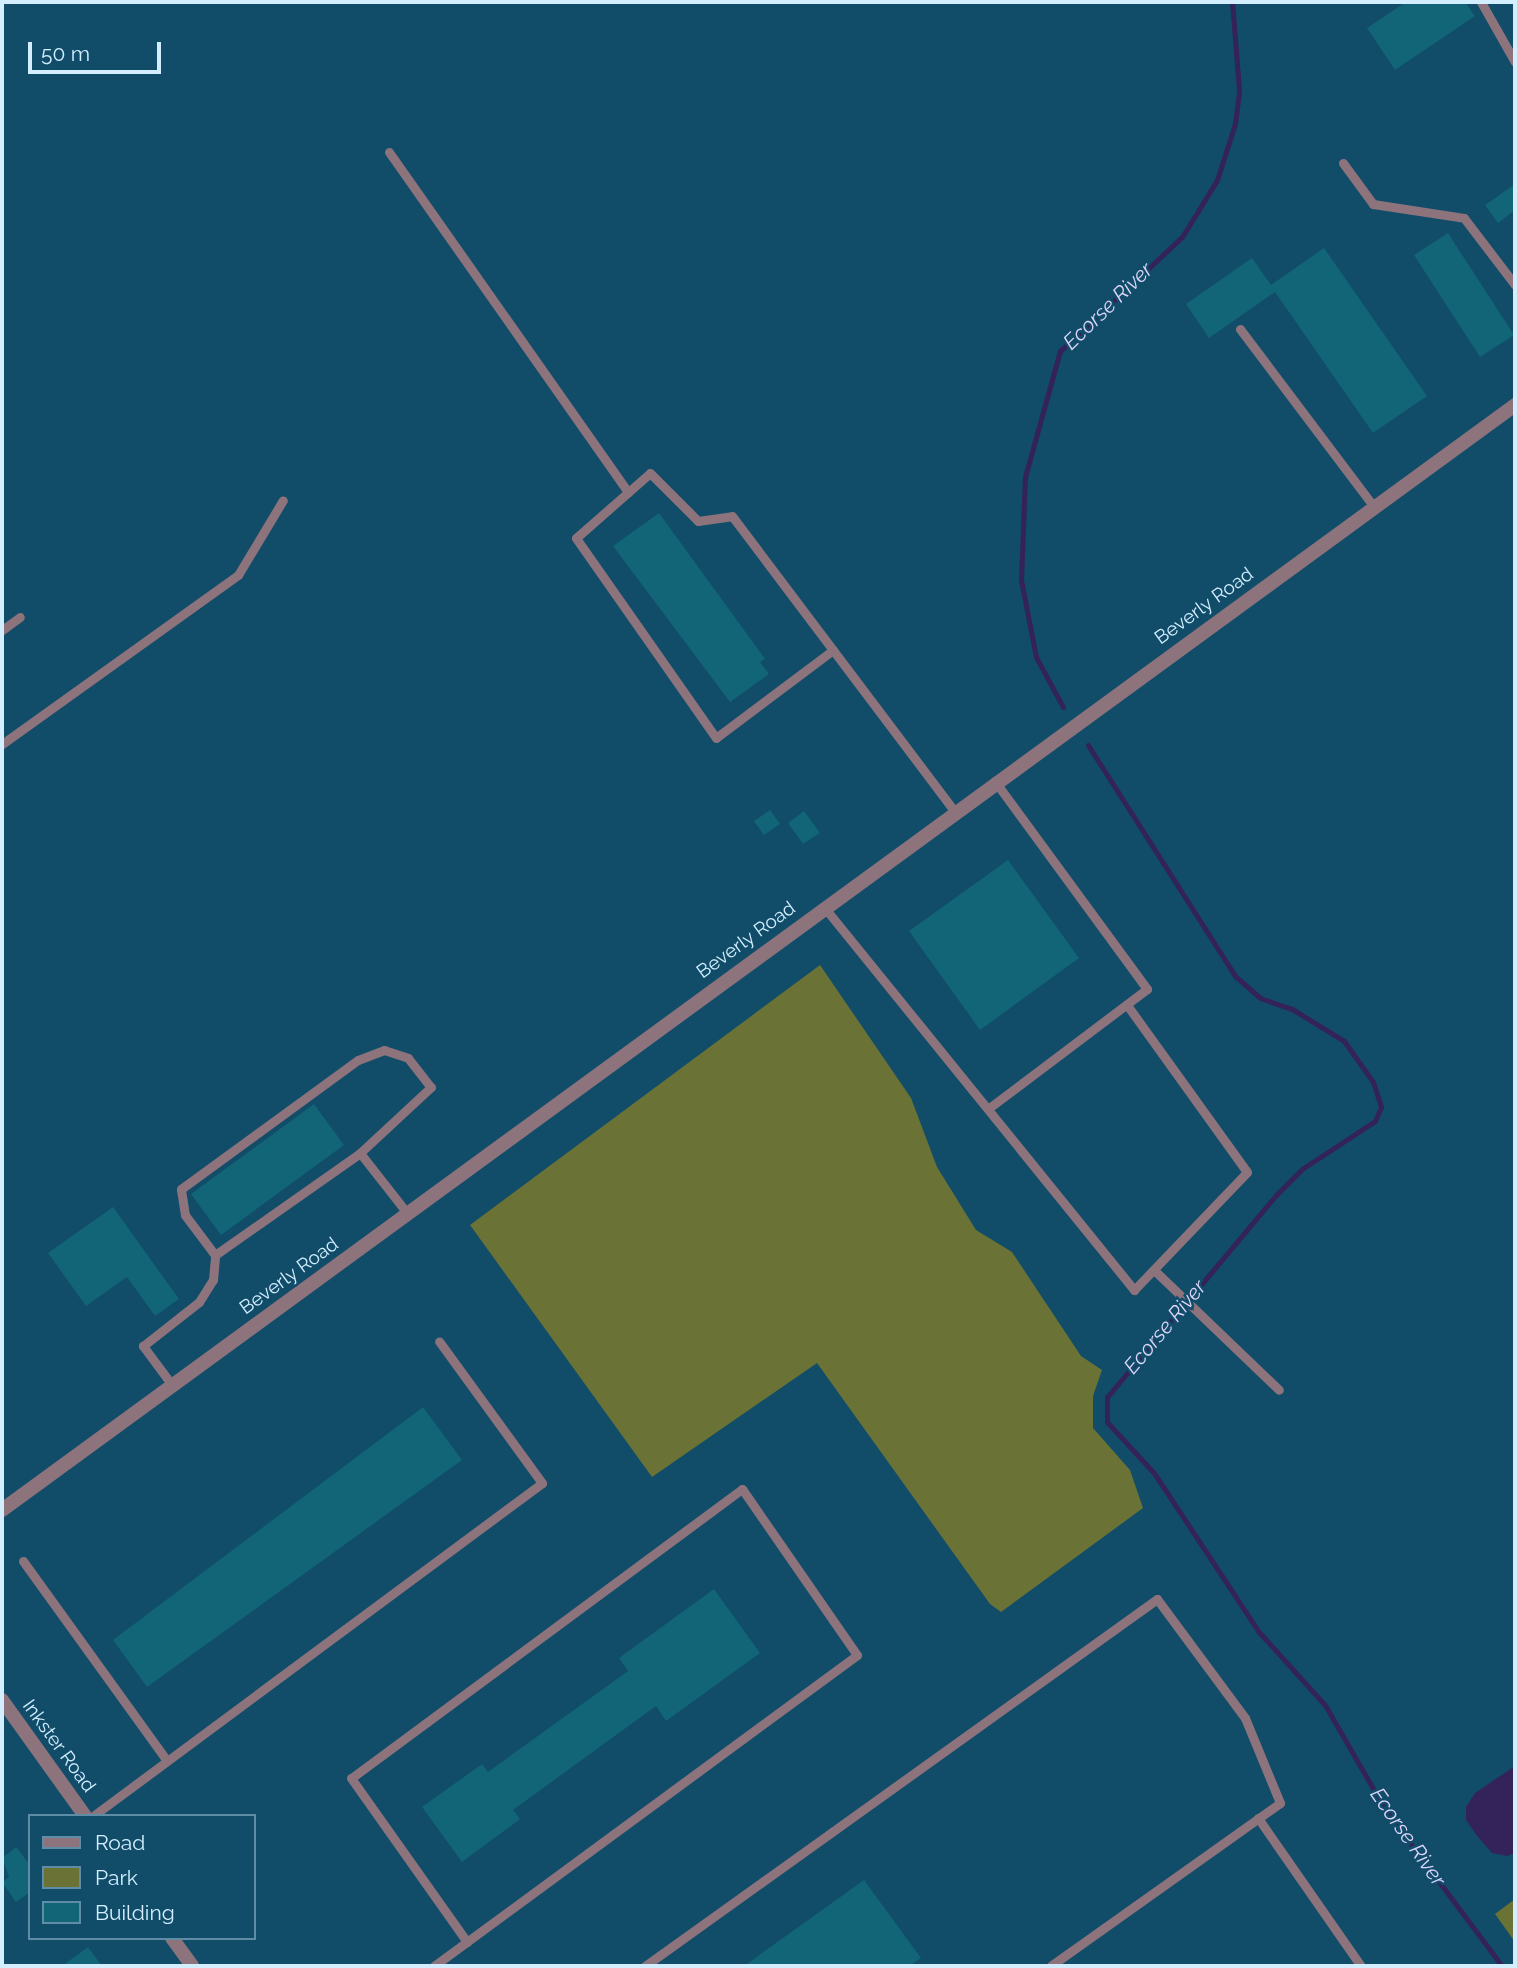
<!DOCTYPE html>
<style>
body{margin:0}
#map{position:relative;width:1517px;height:1968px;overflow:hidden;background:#114c69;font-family:Raleway,sans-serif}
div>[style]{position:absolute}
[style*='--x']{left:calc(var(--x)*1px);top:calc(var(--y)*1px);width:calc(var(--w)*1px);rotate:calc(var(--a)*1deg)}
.green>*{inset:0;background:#6a7236}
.water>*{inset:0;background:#34225a}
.stream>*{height:5px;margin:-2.5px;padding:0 2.5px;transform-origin:2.5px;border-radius:2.5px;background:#34225a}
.building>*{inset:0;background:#116576}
.service>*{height:9px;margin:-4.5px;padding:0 4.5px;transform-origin:4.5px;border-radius:4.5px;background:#8c737c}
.tertiary>*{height:14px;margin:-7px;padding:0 7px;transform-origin:7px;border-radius:7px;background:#8c737c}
span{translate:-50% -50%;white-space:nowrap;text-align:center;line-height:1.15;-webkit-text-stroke:5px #114c69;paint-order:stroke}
.street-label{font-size:19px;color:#d2eeff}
.water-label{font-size:21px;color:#ddd5fa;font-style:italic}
.frame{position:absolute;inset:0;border:4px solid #d2eeff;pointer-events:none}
.legend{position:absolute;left:28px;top:1814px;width:228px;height:126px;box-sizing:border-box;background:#114c69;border:2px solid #5e8da5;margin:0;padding:9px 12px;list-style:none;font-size:21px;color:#d2eeff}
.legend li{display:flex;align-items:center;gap:14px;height:35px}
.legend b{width:35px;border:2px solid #5e8da5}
.scale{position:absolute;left:28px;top:42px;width:133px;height:32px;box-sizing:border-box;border:4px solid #d2eeff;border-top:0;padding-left:9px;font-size:21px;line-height:24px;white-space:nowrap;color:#d2eeff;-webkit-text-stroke:5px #114c69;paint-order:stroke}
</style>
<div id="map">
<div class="green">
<i style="clip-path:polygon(820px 965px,911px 1098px,937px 1167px,976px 1230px,1012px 1252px,1081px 1356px,1102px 1370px,1093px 1396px,1093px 1428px,1130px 1470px,1143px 1508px,1001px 1612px,990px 1604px,817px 1363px,652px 1477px,470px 1225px)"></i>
<i style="clip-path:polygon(1515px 1899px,1515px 1942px,1495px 1914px)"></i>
</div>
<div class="water">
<i style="clip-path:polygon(1515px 1766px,1515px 1853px,1507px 1856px,1492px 1853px,1478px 1837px,1466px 1820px,1466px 1807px,1475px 1793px)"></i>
</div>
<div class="stream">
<i style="--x:1063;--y:707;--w:57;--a:-118.4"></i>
<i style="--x:1036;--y:657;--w:78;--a:-101"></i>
<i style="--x:1021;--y:580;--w:103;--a:-87.8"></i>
<i style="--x:1025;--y:477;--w:131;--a:-74.5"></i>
<i style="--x:1060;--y:351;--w:167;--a:-43.1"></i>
<i style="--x:1182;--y:237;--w:67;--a:-58.4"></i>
<i style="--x:1217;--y:180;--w:59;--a:-72.2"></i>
<i style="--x:1235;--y:124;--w:34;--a:-83"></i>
<i style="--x:1239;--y:90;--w:88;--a:-94.5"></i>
<i style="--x:1088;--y:745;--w:274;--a:57.5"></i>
<i style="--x:1235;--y:976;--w:33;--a:41"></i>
<i style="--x:1260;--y:998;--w:34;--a:19"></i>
<i style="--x:1292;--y:1009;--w:61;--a:31.6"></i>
<i style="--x:1344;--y:1041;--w:50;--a:54.7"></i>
<i style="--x:1373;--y:1082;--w:26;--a:72"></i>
<i style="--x:1381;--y:1107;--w:15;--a:113"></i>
<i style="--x:1375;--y:1121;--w:87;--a:146.7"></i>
<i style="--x:1302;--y:1169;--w:37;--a:135"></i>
<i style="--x:1276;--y:1195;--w:263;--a:129.9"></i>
<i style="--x:1107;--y:1397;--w:25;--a:90"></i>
<i style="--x:1107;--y:1422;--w:69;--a:47.3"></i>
<i style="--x:1154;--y:1473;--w:191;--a:56.6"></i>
<i style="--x:1259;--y:1632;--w:98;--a:47.9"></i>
<i style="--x:1325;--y:1705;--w:122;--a:60.1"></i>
<i style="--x:1386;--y:1811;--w:194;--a:53.2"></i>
</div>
<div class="building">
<i style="clip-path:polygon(1406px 2px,1465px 2px,1475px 16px,1395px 70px,1367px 28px)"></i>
<i style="clip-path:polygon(1515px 184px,1515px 210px,1498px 223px,1485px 205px)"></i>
<i style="clip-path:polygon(1448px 233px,1514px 335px,1480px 357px,1414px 255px)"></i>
<i style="clip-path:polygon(1324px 248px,1427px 396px,1373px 433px,1275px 292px,1209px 338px,1186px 304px,1252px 258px,1271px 285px)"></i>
<i style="clip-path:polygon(659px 513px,765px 659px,760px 662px,769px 674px,730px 702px,613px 546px)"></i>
<i style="clip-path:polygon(770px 810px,780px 824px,764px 835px,754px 821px)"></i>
<i style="clip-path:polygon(804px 811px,820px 833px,803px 844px,788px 823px)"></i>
<i style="clip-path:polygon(1008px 860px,1079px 958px,980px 1030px,909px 931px)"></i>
<i style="clip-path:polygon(314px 1104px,344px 1145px,221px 1235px,191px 1194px)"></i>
<i style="clip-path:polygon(113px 1207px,179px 1299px,155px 1316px,127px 1277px,86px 1306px,48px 1253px)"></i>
<i style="clip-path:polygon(423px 1407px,462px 1460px,147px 1687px,113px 1640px)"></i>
<i style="clip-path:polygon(714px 1589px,760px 1653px,666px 1721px,656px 1706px,513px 1810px,520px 1819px,462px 1862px,422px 1807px,482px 1764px,488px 1772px,628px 1671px,619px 1658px)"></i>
<i style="clip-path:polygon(16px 1847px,30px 1865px,30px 1892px,16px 1902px,2px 1882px,9px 1877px,2px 1858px)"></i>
<i style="clip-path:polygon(864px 1880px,921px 1958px,909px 1966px,744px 1966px)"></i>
<i style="clip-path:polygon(88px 1947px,102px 1966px,62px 1966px)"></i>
</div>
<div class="service">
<i style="--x:1481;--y:2;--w:69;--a:60.5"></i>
<i style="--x:389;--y:152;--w:416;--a:54.9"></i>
<i style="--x:1343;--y:163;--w:51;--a:53.8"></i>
<i style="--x:1373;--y:204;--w:92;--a:8.7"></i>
<i style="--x:1464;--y:218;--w:84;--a:52.7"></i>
<i style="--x:1240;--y:329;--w:223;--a:53"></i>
<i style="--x:2;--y:630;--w:22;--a:-36"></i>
<i style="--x:833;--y:650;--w:146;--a:143.1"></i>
<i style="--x:716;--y:738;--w:244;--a:-125"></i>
<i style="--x:576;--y:538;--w:98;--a:-41.3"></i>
<i style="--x:650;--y:473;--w:68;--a:45"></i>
<i style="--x:698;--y:521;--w:34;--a:-8"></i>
<i style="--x:732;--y:516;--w:369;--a:53"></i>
<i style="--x:2;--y:744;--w:290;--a:-35.6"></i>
<i style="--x:238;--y:575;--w:87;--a:-59"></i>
<i style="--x:824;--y:907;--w:493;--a:51"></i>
<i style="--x:1134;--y:1290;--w:163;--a:-46.2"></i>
<i style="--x:1247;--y:1172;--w:206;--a:-125.7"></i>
<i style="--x:989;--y:1108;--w:198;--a:-37"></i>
<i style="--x:1147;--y:989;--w:258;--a:-126.2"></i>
<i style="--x:215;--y:1255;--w:177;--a:-35.1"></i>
<i style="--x:1154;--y:1270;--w:173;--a:43.8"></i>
<i style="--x:172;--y:1385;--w:49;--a:-126.6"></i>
<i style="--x:143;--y:1346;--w:71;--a:-38.2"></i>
<i style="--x:199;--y:1302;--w:26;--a:-58"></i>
<i style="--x:213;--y:1280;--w:25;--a:-85"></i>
<i style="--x:215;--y:1255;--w:50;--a:-126.9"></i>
<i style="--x:185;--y:1215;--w:26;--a:-99"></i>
<i style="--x:181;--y:1189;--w:219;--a:-36.1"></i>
<i style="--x:358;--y:1060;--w:28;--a:-21"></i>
<i style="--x:384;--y:1050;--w:25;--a:18"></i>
<i style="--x:408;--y:1058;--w:37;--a:52"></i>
<i style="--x:431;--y:1087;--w:97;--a:137.1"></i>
<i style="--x:360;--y:1153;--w:76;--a:51.9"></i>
<i style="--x:23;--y:1561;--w:246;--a:54.2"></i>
<i style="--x:93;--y:1816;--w:559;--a:-36.56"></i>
<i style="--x:542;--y:1483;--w:175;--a:-126"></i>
<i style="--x:1258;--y:1818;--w:180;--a:55.2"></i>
<i style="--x:434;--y:1966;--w:525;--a:-36.32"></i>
<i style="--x:857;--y:1655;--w:202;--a:-124.7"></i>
<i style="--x:742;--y:1489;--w:486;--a:143.5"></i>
<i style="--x:351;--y:1778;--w:201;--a:54.7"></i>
<i style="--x:645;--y:1966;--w:630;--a:-35.63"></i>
<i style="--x:1157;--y:1599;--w:148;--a:53.5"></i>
<i style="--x:1245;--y:1718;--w:92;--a:67.6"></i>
<i style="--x:1280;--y:1803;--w:281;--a:144.6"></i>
</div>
<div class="tertiary">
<i style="--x:2;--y:1510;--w:1874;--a:-36.14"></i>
<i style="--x:2;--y:1700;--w:143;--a:54.4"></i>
<i style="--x:172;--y:1938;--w:34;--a:54"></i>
</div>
<div class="street-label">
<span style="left:1204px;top:606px;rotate:-36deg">Beverly Road</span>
<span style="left:746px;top:940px;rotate:-36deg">Beverly Road</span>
<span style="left:289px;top:1276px;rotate:-36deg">Beverly Road</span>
<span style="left:59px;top:1746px;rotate:54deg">Inkster Road</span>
</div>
<div class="water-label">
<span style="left:1108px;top:306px;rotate:-44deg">Ecorse River</span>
<span style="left:1165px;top:1327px;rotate:-50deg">Ecorse River</span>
<span style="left:1408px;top:1837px;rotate:55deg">Ecorse River</span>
</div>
<div class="frame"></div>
<ul class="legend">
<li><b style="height:9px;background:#8c737c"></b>Road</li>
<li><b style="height:19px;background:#6a7236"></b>Park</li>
<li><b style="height:19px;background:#116576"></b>Building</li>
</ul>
<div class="scale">50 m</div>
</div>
